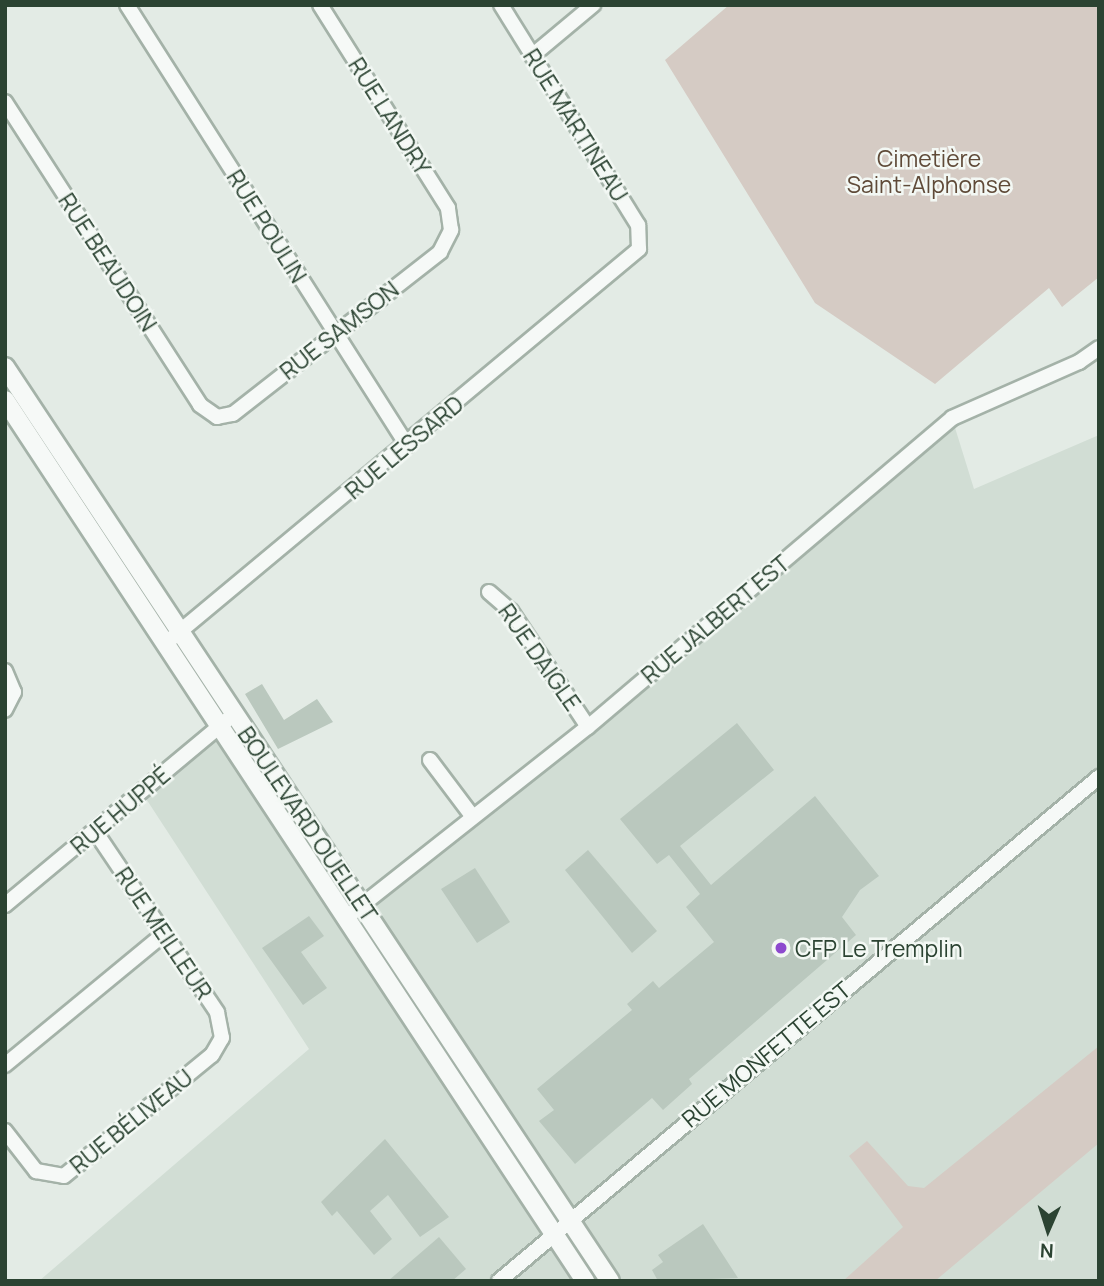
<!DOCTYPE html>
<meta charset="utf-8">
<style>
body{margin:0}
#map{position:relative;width:1104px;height:1286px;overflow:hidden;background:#e3ebe5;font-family:Manrope,sans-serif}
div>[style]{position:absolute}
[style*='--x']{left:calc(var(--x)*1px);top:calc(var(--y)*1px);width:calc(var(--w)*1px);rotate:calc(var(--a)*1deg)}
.built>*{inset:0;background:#d1ddd4}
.green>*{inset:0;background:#d5cbc4}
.building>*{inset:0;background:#bac8be}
.roads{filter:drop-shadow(2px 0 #a4b2a8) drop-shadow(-2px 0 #a4b2a8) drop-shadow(0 2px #a4b2a8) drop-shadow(0 -2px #a4b2a8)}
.minor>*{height:14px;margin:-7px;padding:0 7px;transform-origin:7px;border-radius:7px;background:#f6f9f7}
.tertiary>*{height:18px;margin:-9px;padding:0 9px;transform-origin:9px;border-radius:9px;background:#f6f9f7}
.dots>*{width:19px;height:19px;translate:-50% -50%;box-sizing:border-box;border:4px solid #f3f8f4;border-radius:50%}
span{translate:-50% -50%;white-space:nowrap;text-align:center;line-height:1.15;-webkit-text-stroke:5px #f3f8f4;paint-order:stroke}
.street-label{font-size:23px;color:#2b4332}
.park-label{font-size:23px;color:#5f4a38}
.poi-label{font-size:23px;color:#2b4332}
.left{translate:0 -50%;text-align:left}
.frame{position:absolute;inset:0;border:7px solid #2b4332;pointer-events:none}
.north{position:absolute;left:1013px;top:1195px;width:70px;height:70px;-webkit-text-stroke:5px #f3f8f4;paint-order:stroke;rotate:183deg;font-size:19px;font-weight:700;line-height:28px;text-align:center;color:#2b4332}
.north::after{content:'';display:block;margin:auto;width:24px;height:32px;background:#2b4332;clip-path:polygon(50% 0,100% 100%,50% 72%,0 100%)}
</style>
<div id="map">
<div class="built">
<i style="clip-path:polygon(952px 418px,974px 489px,1099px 435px,1099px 1281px,39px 1281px,309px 1049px,141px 791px,234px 714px,362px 904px)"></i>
</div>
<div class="green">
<i style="clip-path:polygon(729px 5px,1099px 5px,1099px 277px,1062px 307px,1049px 288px,935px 384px,815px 303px,665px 60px)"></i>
<i style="clip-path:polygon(1099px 1046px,1099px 1143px,935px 1281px,843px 1281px,903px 1227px,849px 1156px,867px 1141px,908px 1186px,924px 1188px)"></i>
</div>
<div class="building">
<i style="clip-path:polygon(262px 684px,284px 720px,317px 699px,333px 722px,278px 749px,245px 694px)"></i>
<i style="clip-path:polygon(737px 723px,774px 770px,680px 846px,711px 885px,815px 796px,879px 876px,860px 890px,842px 917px,856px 935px,689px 1079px,692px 1084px,663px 1110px,652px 1098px,575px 1164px,539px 1121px,554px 1110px,537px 1089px,632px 1010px,627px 1004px,653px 981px,659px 988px,714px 942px,686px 907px,700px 894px,669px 855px,657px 864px,620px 819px)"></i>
<i style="clip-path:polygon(588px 850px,657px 931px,632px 953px,565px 870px)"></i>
<i style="clip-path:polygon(475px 868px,510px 922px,477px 943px,441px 889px)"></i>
<i style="clip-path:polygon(309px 916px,324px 936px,301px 952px,327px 988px,303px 1005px,262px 948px)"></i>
<i style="clip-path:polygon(385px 1139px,449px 1217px,420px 1237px,388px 1195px,370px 1211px,392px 1239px,374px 1255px,337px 1211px,332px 1216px,321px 1202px)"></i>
<i style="clip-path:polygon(703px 1224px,738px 1278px,658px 1281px,652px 1270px,663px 1262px,658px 1255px)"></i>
<i style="clip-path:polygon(439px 1237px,466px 1269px,452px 1281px,388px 1281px)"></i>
</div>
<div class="roads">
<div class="minor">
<i style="--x:127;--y:5;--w:522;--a:57.53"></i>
<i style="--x:532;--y:56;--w:80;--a:-39.9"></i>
<i style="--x:5;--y:102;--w:360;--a:57.2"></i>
<i style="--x:200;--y:405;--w:21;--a:35"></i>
<i style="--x:217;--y:417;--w:16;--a:-11"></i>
<i style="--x:233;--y:414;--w:263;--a:-38"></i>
<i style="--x:440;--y:252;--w:25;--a:-63"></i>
<i style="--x:451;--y:230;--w:22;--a:-98"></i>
<i style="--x:448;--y:208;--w:240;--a:-122.2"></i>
<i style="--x:489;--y:592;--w:29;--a:41"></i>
<i style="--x:511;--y:611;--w:139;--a:56.4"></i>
<i style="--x:172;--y:638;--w:608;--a:-39.79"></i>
<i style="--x:639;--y:249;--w:24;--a:-92"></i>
<i style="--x:638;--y:225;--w:259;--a:-121.9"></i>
<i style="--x:5;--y:671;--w:23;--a:67"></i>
<i style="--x:14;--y:692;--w:20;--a:117"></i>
<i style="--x:430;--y:760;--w:71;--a:53"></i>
<i style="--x:5;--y:905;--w:290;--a:-39.8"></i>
<i style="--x:347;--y:917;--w:307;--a:-38.3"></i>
<i style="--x:588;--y:727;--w:477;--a:-40.3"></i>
<i style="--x:952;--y:418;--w:139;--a:-23.8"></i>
<i style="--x:1079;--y:362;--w:24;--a:-35"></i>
<i style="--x:5;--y:1065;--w:206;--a:-39.5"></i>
<i style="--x:5;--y:1131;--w:51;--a:52.2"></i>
<i style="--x:36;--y:1171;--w:28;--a:10"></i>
<i style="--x:64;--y:1176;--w:191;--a:-39.3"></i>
<i style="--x:212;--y:1055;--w:20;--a:-60"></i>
<i style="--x:222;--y:1038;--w:26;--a:-101"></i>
<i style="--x:217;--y:1012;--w:218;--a:-124"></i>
<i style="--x:499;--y:1281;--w:784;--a:-40.03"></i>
</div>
<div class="tertiary">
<i style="--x:5;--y:367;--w:1096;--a:56.5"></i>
<i style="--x:5;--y:400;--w:1055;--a:56.64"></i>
</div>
</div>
<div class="dots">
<i style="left:781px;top:948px;background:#8d4ace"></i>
</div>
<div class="street-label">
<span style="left:390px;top:116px;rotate:58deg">RUE LANDRY</span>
<span style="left:576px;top:125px;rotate:58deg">RUE MARTINEAU</span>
<span style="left:267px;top:226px;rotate:58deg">RUE POULIN</span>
<span style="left:108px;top:262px;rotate:57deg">RUE BEAUDOIN</span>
<span style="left:339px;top:330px;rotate:-38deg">RUE SAMSON</span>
<span style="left:404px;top:447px;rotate:-40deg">RUE LESSARD</span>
<span style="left:715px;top:619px;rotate:-40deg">RUE JALBERT EST</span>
<span style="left:540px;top:657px;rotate:55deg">RUE DAIGLE</span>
<span style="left:120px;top:810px;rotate:-40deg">RUE HUPPÉ</span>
<span style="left:308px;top:824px;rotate:56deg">BOULEVARD OUELLET</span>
<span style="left:164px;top:933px;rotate:56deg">RUE MEILLEUR</span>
<span style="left:766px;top:1054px;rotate:-40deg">RUE MONFETTE EST</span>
<span style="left:131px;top:1121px;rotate:-39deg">RUE BÉLIVEAU</span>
</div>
<div class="park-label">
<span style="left:929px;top:171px">Cimetière<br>Saint-Alphonse</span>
</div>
<div class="poi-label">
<span class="left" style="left:795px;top:948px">CFP Le Tremplin</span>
</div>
<div class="frame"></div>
<div class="north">N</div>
</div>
